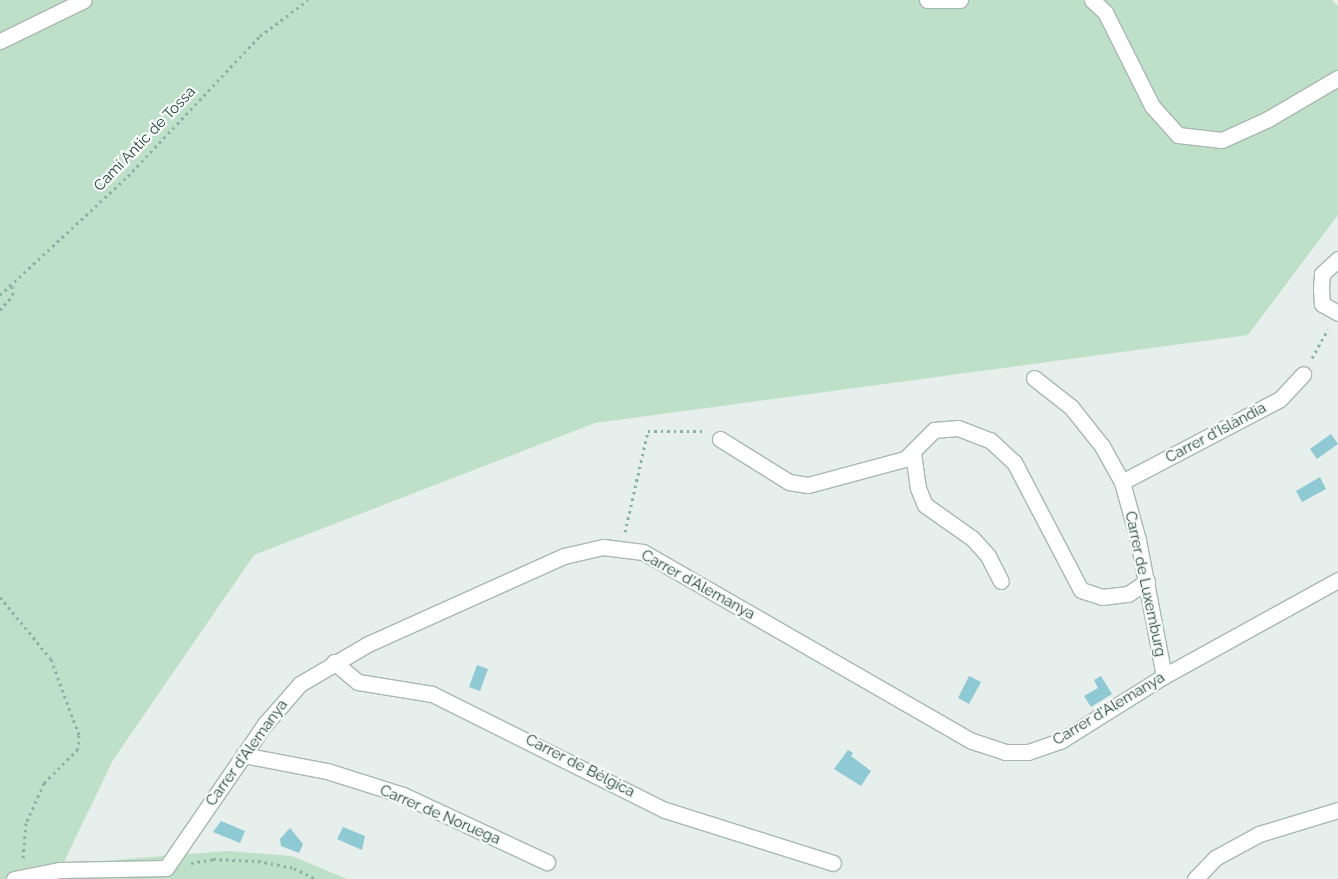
<!DOCTYPE html>
<meta charset="utf-8">
<style>
body{margin:0}
#map{position:relative;width:1338px;height:879px;overflow:hidden;background:#e6efeb;font-family:Raleway,sans-serif}
div>[style]{position:absolute}
[style*='--x']{left:calc(var(--x)*1px);top:calc(var(--y)*1px);width:calc(var(--w)*1px);rotate:calc(var(--a)*1deg)}
.green>*{inset:0;background:#bfe0c8}
.water>*{inset:0;background:#8ec9d4}
.path>*{height:3px;margin-top:-1.5px;transform-origin:0;background:repeating-linear-gradient(90deg,#86b3a5 0 2.5px,transparent 0 6.5px)}
.roads{filter:drop-shadow(1px 0 #a8b8b2) drop-shadow(-1px 0 #a8b8b2) drop-shadow(0 1px #a8b8b2) drop-shadow(0 -1px #a8b8b2)}
.minor>*{height:15px;margin:-7.5px;padding:0 7.5px;transform-origin:7.5px;border-radius:7.5px;background:#fff}
.secondary>*{height:15px;margin:-7.5px;padding:0 7.5px;transform-origin:7.5px;border-radius:7.5px;background:#fff}
span{translate:-50% -50%;white-space:nowrap;text-align:center;line-height:1.15;-webkit-text-stroke:4.5px #f7fbf9;paint-order:stroke}
.street-label{font-size:15px;color:#24423a}
</style>
<div id="map">
<div class="green">
<i style="clip-path:polygon(0 0,1332px 0,1338px 6px,1338px 215px,1248px 335px,595px 423px,254px 555px,113px 760px,63px 864px,228px 851px,292px 856px,347px 879px,0 879px)"></i>
</div>
<div class="water">
<i style="clip-path:polygon(1331px 434px,1338px 444px,1317px 459px,1310px 449px)"></i>
<i style="clip-path:polygon(1320px 477px,1326px 489px,1302px 502px,1296px 491px)"></i>
<i style="clip-path:polygon(477px 665px,488px 669px,480px 691px,469px 687px)"></i>
<i style="clip-path:polygon(969px 676px,981px 682px,969px 704px,958px 698px)"></i>
<i style="clip-path:polygon(1101px 676px,1112px 694px,1091px 707px,1084px 696px,1098px 688px,1094px 680px)"></i>
<i style="clip-path:polygon(848px 750px,853px 753px,851px 756px,871px 771px,861px 786px,834px 769px)"></i>
<i style="clip-path:polygon(221px 821px,245px 831px,240px 843px,213px 832px)"></i>
<i style="clip-path:polygon(343px 827px,365px 836px,362px 850px,337px 839px)"></i>
<i style="clip-path:polygon(290px 828px,303px 844px,299px 853px,281px 846px,280px 839px)"></i>
</div>
<div class="path">
<i style="--x:0;--y:295;--w:175;--a:-42.9"></i>
<i style="--x:128;--y:176;--w:192;--a:-46.7"></i>
<i style="--x:260;--y:36;--w:60;--a:-36.9"></i>
<i style="--x:0;--y:310;--w:20;--a:-49"></i>
<i style="--x:13;--y:295;--w:10;--a:-96"></i>
<i style="--x:1312;--y:358;--w:33;--a:-61"></i>
<i style="--x:625;--y:532;--w:104;--a:-77.2"></i>
<i style="--x:648;--y:431;--w:55;--a:0"></i>
<i style="--x:0;--y:597;--w:80;--a:50.6"></i>
<i style="--x:51;--y:659;--w:81;--a:69.8"></i>
<i style="--x:79;--y:735;--w:14;--a:94"></i>
<i style="--x:78;--y:749;--w:48;--a:135"></i>
<i style="--x:44;--y:783;--w:44;--a:114.2"></i>
<i style="--x:26;--y:823;--w:37;--a:95"></i>
<i style="--x:191;--y:863;--w:22;--a:-10"></i>
<i style="--x:213;--y:859;--w:45;--a:2.5"></i>
<i style="--x:258;--y:861;--w:37;--a:11"></i>
<i style="--x:294;--y:868;--w:25;--a:27"></i>
</div>
<div class="roads">
<div class="minor">
<i style="--x:927;--y:0;--w:33;--a:0"></i>
<i style="--x:1092;--y:0;--w:18;--a:43"></i>
<i style="--x:1105;--y:12;--w:105;--a:63.4"></i>
<i style="--x:1152;--y:106;--w:39;--a:48"></i>
<i style="--x:1178;--y:135;--w:44;--a:6.5"></i>
<i style="--x:1222;--y:140;--w:51;--a:-24.5"></i>
<i style="--x:1268;--y:119;--w:81;--a:-30.4"></i>
<i style="--x:1338;--y:259;--w:22;--a:137"></i>
<i style="--x:1322;--y:274;--w:15;--a:94"></i>
<i style="--x:1321;--y:289;--w:15;--a:86"></i>
<i style="--x:1322;--y:304;--w:18;--a:29"></i>
<i style="--x:1034;--y:378;--w:47;--a:38.1"></i>
<i style="--x:1071;--y:407;--w:50;--a:51.5"></i>
<i style="--x:1102;--y:446;--w:41;--a:60.9"></i>
<i style="--x:1122;--y:482;--w:60;--a:74.6"></i>
<i style="--x:1138;--y:540;--w:138;--a:79.2"></i>
<i style="--x:720;--y:439;--w:81;--a:31.9"></i>
<i style="--x:789;--y:482;--w:19;--a:9"></i>
<i style="--x:808;--y:485;--w:100;--a:-15"></i>
<i style="--x:905;--y:459;--w:41;--a:-45"></i>
<i style="--x:934;--y:430;--w:24;--a:-5"></i>
<i style="--x:958;--y:428;--w:34;--a:21"></i>
<i style="--x:990;--y:440;--w:33;--a:43"></i>
<i style="--x:1014;--y:462;--w:144;--a:62.4"></i>
<i style="--x:1081;--y:590;--w:22;--a:18"></i>
<i style="--x:1102;--y:597;--w:26;--a:-7"></i>
<i style="--x:1128;--y:594;--w:23;--a:-34"></i>
<i style="--x:913;--y:453;--w:35;--a:82"></i>
<i style="--x:918;--y:488;--w:18;--a:68"></i>
<i style="--x:925;--y:505;--w:57;--a:35.1"></i>
<i style="--x:972;--y:538;--w:24;--a:48"></i>
<i style="--x:988;--y:556;--w:28;--a:63"></i>
<i style="--x:1122;--y:482;--w:178;--a:-27.7"></i>
<i style="--x:1280;--y:399;--w:34;--a:-47"></i>
<i style="--x:334;--y:662;--w:31;--a:40"></i>
<i style="--x:358;--y:682;--w:75;--a:9.2"></i>
<i style="--x:432;--y:694;--w:260;--a:26.5"></i>
<i style="--x:665;--y:810;--w:176;--a:17.5"></i>
<i style="--x:243;--y:755;--w:86;--a:10.8"></i>
<i style="--x:327;--y:771;--w:80;--a:17.5"></i>
<i style="--x:403;--y:795;--w:159;--a:25"></i>
<i style="--x:14;--y:879;--w:47;--a:-11.1"></i>
<i style="--x:60;--y:870;--w:106;--a:-1.1"></i>
<i style="--x:166;--y:868;--w:175;--a:-55.5"></i>
<i style="--x:265;--y:724;--w:53;--a:-48.8"></i>
<i style="--x:300;--y:684;--w:79;--a:-30.5"></i>
<i style="--x:368;--y:644;--w:215;--a:-24.2"></i>
<i style="--x:564;--y:556;--w:40;--a:-13"></i>
<i style="--x:603;--y:547;--w:40;--a:7.1"></i>
<i style="--x:643;--y:552;--w:379;--a:29.9"></i>
<i style="--x:972;--y:741;--w:35;--a:18"></i>
<i style="--x:1005;--y:752;--w:23;--a:0"></i>
<i style="--x:1028;--y:752;--w:36;--a:-19"></i>
<i style="--x:1062;--y:740;--w:120;--a:-32.1"></i>
<i style="--x:1164;--y:676;--w:199;--a:-28.9"></i>
<i style="--x:1195;--y:879;--w:29;--a:-46"></i>
<i style="--x:1215;--y:858;--w:50;--a:-28.6"></i>
<i style="--x:1259;--y:834;--w:83;--a:-16.9"></i>
</div>
<div class="secondary">
<i style="--x:0;--y:41;--w:93;--a:-26"></i>
</div>
</div>
<div class="street-label">
<span style="left:145px;top:139px;rotate:-46deg">Camí Antic de Tossa</span>
<span style="left:1216px;top:433px;rotate:-28deg">Carrer d'Islàndia</span>
<span style="left:1145px;top:584px;rotate:78deg">Carrer de Luxemburg</span>
<span style="left:698px;top:585px;rotate:29deg">Carrer d'Alemanya</span>
<span style="left:1109px;top:709px;rotate:-31deg">Carrer d'Alemanya</span>
<span style="left:247px;top:753px;rotate:-54deg">Carrer d'Alemanya</span>
<span style="left:580px;top:766px;rotate:27deg">Carrer de Bèlgica</span>
<span style="left:440px;top:815px;rotate:23deg">Carrer de Noruega</span>
</div>
</div>
